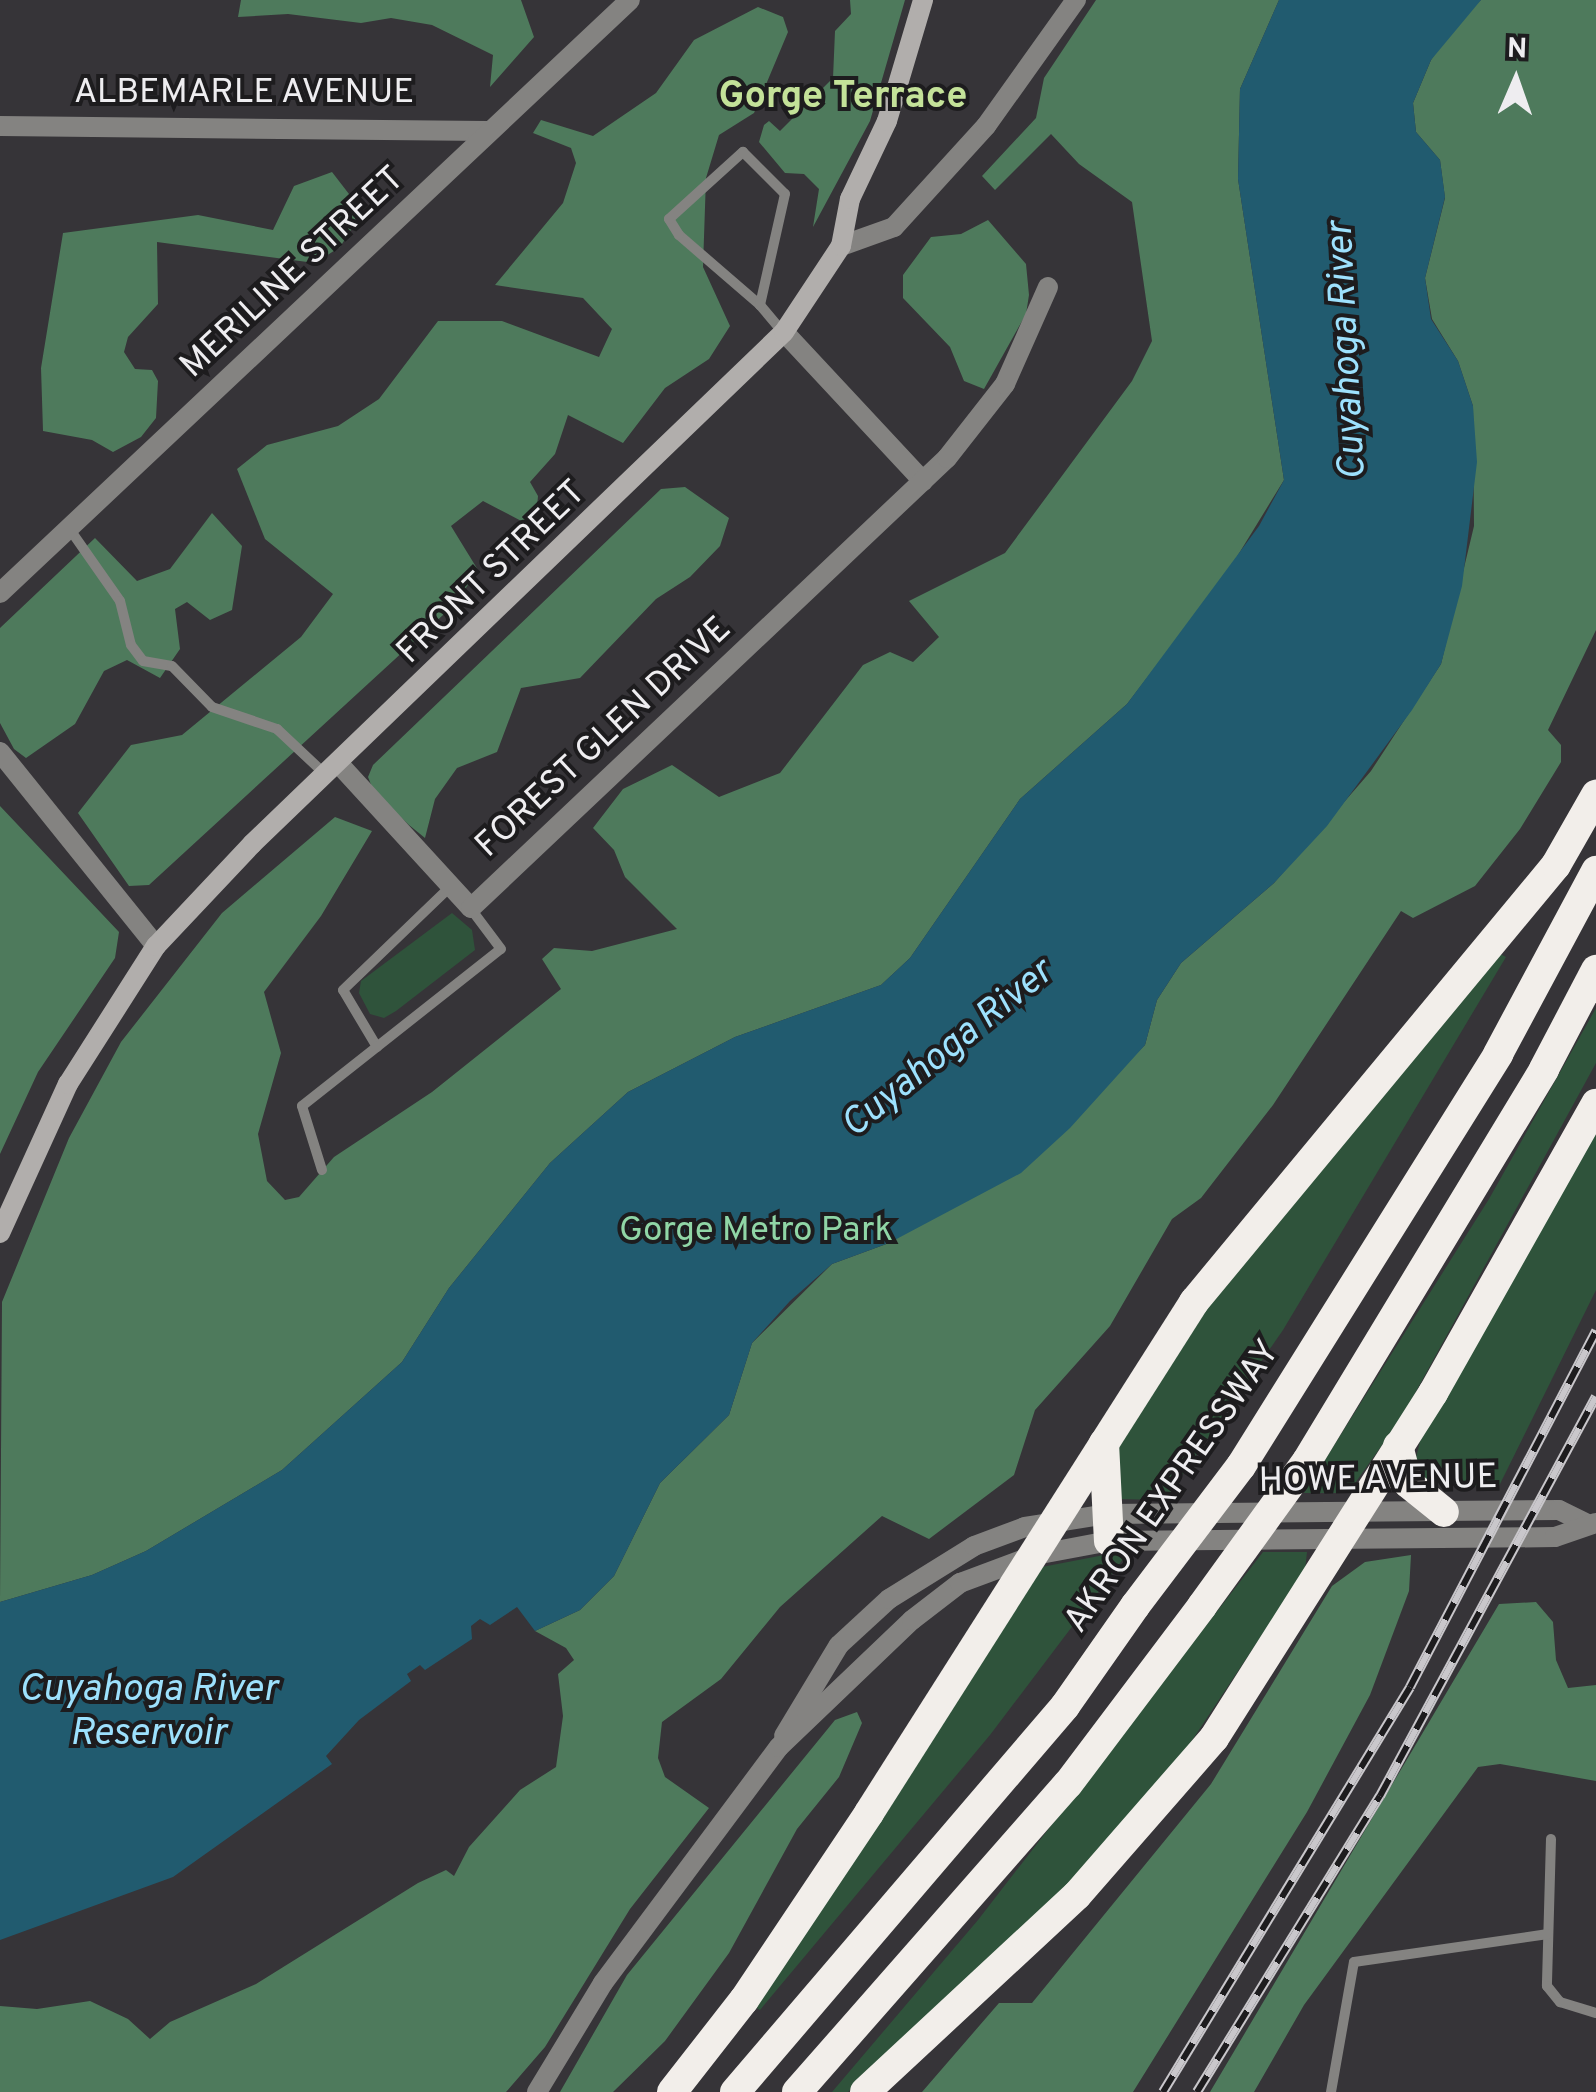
<!DOCTYPE html>
<style>
body{margin:0}
#map{position:relative;width:1596px;height:2092px;overflow:hidden;background:#363438;font-family:Overpass,sans-serif}
div>[style]{position:absolute}
[style*='--x']{left:calc(var(--x)*1px);top:calc(var(--y)*1px);width:calc(var(--w)*1px);rotate:calc(var(--a)*1deg)}
.green>*{inset:0;background:#2f533b}
.forest>*{inset:0;background:#4e7a5c}
.water>*{inset:0;background:#215b6f}
.service>*{height:10px;margin:-5px;padding:0 5px;transform-origin:5px;border-radius:5px;background:#848381}
.minor>*{height:20px;margin:-10px;padding:0 10px;transform-origin:10px;border-radius:10px;background:#848381}
.tertiary>*{height:20px;margin:-10px;padding:0 10px;transform-origin:10px;border-radius:10px;background:#848381}
.secondary>*{height:20px;margin:-10px;padding:0 10px;transform-origin:10px;border-radius:10px;background:#b1aeac}
.motorway>*{height:30px;margin:-15px;padding:0 15px;transform-origin:15px;border-radius:15px;background:#f2eeea}
.rail>*{height:10px;margin-top:-5px;transform-origin:0;background:repeating-linear-gradient(90deg,#1d1c1e 0 19px,#c9c7cb 0 38px);box-sizing:border-box;border-block:2px solid #c9c7cb}
.motorway-bridge>*{height:30px;margin:-15px;padding:0 15px;transform-origin:15px;border-radius:15px;background:#f2eeea}
span{translate:-50% -50%;white-space:nowrap;text-align:center;line-height:1.15;-webkit-text-stroke:8px #1d1c1e;paint-order:stroke}
.street-label{font-size:35px;color:#eeedf0}
.park-label{font-size:35px;color:#90d6a6}
.neighbourhood-label{font-size:38px;color:#c4e299;font-weight:700}
.water-label{font-size:38px;color:#9de1fd;font-style:italic}
.north{position:absolute;left:1466px;top:30px;width:100px;height:100px;-webkit-text-stroke:8px #1d1c1e;paint-order:stroke;rotate:2deg;font-size:28px;font-weight:700;line-height:40px;text-align:center;color:#eeedf0}
.north::after{content:'';display:block;margin:auto;width:35px;height:45px;background:#eeedf0;clip-path:polygon(50% 0,100% 100%,50% 72%,0 100%)}
</style>
<div id="map">
<div class="green">
<i style="clip-path:polygon(452px 913px,472px 930px,475px 950px,396px 1011px,384px 1018px,370px 1014px,359px 993px,361px 981px)"></i>
<i style="clip-path:polygon(1496px 952px,1506px 957px,1283px 1330px,1165px 1500px,1116px 1499px,1116px 1448px,1210px 1295px)"></i>
<i style="clip-path:polygon(1596px 1008px,1596px 1063px,1402px 1417px,1348px 1493px,1304px 1493px,1489px 1199px)"></i>
<i style="clip-path:polygon(1596px 1125px,1596px 1290px,1498px 1488px,1424px 1482px,1415px 1462px,1424px 1425px)"></i>
<i style="clip-path:polygon(1130px 1550px,990px 1735px,760px 2010px,753px 2006px,1042px 1567px)"></i>
<i style="clip-path:polygon(1263px 1552px,1307px 1552px,1305px 1570px,1183px 1754px,1048px 1907px,848px 2092px,832px 2092px,978px 1920px)"></i>
</div>
<div class="forest">
<i style="clip-path:polygon(241px 0,521px 0,534px 37px,490px 87px,493px 55px,432px 25px,391px 18px,361px 23px,288px 14px,238px 17px)"></i>
<i style="clip-path:polygon(850px 0,905px 0,870px 121px,813px 227px,819px 189px,804px 174px,785px 173px,759px 142px,764px 125px,769px 121px,780px 131px,833px 78px,835px 31px,851px 14px)"></i>
<i style="clip-path:polygon(1096px 0,1279px 0,1240px 89px,1238px 179px,1284px 480px,1227px 573px,1127px 704px,1020px 799px,910px 958px,881px 985px,735px 1037px,628px 1092px,550px 1163px,449px 1288px,402px 1362px,282px 1470px,146px 1551px,92px 1575px,0 1602px,2px 1302px,69px 1138px,121px 1042px,222px 913px,335px 817px,372px 831px,321px 916px,264px 992px,281px 1053px,258px 1134px,267px 1181px,285px 1200px,299px 1197px,334px 1157px,432px 1092px,561px 989px,542px 959px,554px 948px,592px 951px,677px 929px,625px 877px,614px 850px,593px 828px,623px 789px,672px 765px,719px 797px,780px 773px,863px 665px,890px 652px,913px 662px,939px 637px,909px 601px,1005px 553px,1132px 381px,1152px 341px,1132px 202px,1079px 164px,1051px 134px,995px 190px,982px 176px,1036px 118px,1044px 78px)"></i>
<i style="clip-path:polygon(1481px 0,1596px 0,1596px 630px,1548px 730px,1561px 745px,1561px 762px,1520px 829px,1475px 886px,1413px 918px,1401px 911px,1273px 1105px,1201px 1198px,1172px 1219px,1110px 1326px,1035px 1410px,1014px 1475px,929px 1539px,882px 1516px,780px 1607px,721px 1679px,662px 1722px,658px 1758px,665px 1777px,709px 1808px,630px 1909px,545px 2047px,506px 2092px,0 2092px,0 2006px,37px 2009px,90px 2001px,128px 2019px,150px 2039px,170px 2022px,256px 1984px,418px 1883px,446px 1870px,454px 1876px,469px 1847px,520px 1790px,556px 1767px,563px 1716px,558px 1674px,574px 1660px,566px 1648px,535px 1631px,580px 1610px,614px 1576px,660px 1483px,729px 1415px,752px 1343px,832px 1264px,889px 1243px,1117px 1072px,1145px 1045px,1157px 1000px,1181px 963px,1274px 883px,1371px 771px,1441px 664px,1474px 526px,1473px 406px,1458px 361px,1432px 319px,1425px 278px,1445px 198px,1440px 160px,1416px 132px,1413px 103px,1431px 60px,1458px 19px)"></i>
<i style="clip-path:polygon(758px 7px,783px 17px,788px 32px,754px 113px,719px 135px,706px 178px,703px 267px,730px 326px,709px 359px,665px 388px,623px 443px,568px 415px,555px 454px,530px 482px,538px 496px,536px 519px,527px 524px,483px 501px,451px 526px,478px 570px,455px 604px,149px 885px,129px 886px,78px 813px,131px 745px,182px 735px,301px 637px,333px 594px,265px 539px,237px 469px,267px 445px,338px 426px,379px 399px,438px 321px,502px 321px,599px 357px,612px 329px,583px 298px,495px 285px,563px 203px,576px 163px,571px 148px,533px 133px,541px 120px,593px 136px,656px 93px,694px 40px)"></i>
<i style="clip-path:polygon(332px 172px,349px 194px,356px 222px,340px 247px,315px 263px,157px 242px,158px 304px,128px 337px,124px 352px,135px 369px,152px 370px,158px 381px,156px 418px,141px 437px,113px 452px,92px 440px,43px 431px,41px 368px,63px 233px,198px 215px,273px 230px,294px 186px)"></i>
<i style="clip-path:polygon(988px 220px,1026px 264px,1029px 295px,1026px 314px,984px 389px,964px 381px,950px 347px,903px 298px,903px 275px,931px 237px,961px 234px)"></i>
<i style="clip-path:polygon(685px 487px,729px 518px,720px 546px,690px 577px,656px 599px,580px 678px,521px 688px,497px 752px,457px 768px,435px 799px,425px 838px,409px 825px,374px 792px,368px 777px,373px 765px,661px 489px)"></i>
<i style="clip-path:polygon(212px 513px,242px 546px,232px 610px,210px 620px,187px 602px,175px 609px,180px 649px,160px 678px,127px 660px,104px 671px,75px 724px,26px 758px,14px 749px,0 723px,0 628px,95px 538px,137px 581px,170px 569px)"></i>
<i style="clip-path:polygon(0 806px,119px 932px,115px 958px,38px 1072px,0 1154px)"></i>
<i style="clip-path:polygon(1411px 1555px,1409px 1591px,1370px 1695px,1307px 1812px,1133px 2092px,922px 2092px,999px 2003px,1032px 2003px,1211px 1784px,1332px 1586px,1365px 1562px)"></i>
<i style="clip-path:polygon(1536px 1602px,1553px 1622px,1556px 1660px,1568px 1688px,1596px 1685px,1596px 1781px,1500px 1764px,1478px 1767px,1304px 2005px,1254px 2092px,1210px 2092px,1499px 1604px)"></i>
<i style="clip-path:polygon(857px 1712px,862px 1723px,839px 1777px,797px 1829px,729px 1953px,665px 2041px,613px 2092px,560px 2092px,627px 1975px,835px 1720px)"></i>
</div>
<div class="water">
<i style="clip-path:polygon(1279px 0,1481px 0,1431px 60px,1413px 103px,1416px 132px,1440px 160px,1445px 197px,1425px 278px,1431px 319px,1458px 361px,1473px 406px,1477px 462px,1462px 586px,1441px 664px,1412px 710px,1327px 826px,1274px 883px,1181px 963px,1157px 1000px,1145px 1045px,1070px 1128px,1021px 1173px,889px 1243px,832px 1264px,790px 1301px,752px 1343px,729px 1415px,660px 1483px,614px 1576px,580px 1610px,535px 1631px,517px 1607px,490px 1625px,480px 1619px,471px 1626px,472px 1639px,425px 1670px,420px 1665px,407px 1674px,411px 1681px,359px 1720px,326px 1756px,332px 1764px,173px 1877px,0 1940px,0 1602px,92px 1575px,146px 1551px,282px 1470px,402px 1362px,449px 1288px,550px 1163px,628px 1092px,735px 1037px,881px 985px,910px 958px,1020px 799px,1127px 704px,1259px 526px,1284px 480px,1238px 179px,1240px 89px)"></i>
</div>
<div class="service">
<i style="--x:760;--y:305;--w:107;--a:-139.2"></i>
<i style="--x:679;--y:235;--w:19;--a:-122"></i>
<i style="--x:669;--y:219;--w:100;--a:-42.2"></i>
<i style="--x:743;--y:152;--w:59;--a:45"></i>
<i style="--x:785;--y:194;--w:114;--a:102.7"></i>
<i style="--x:760;--y:305;--w:35;--a:50"></i>
<i style="--x:71;--y:531;--w:85;--a:55"></i>
<i style="--x:120;--y:601;--w:45;--a:76"></i>
<i style="--x:131;--y:645;--w:20;--a:53"></i>
<i style="--x:143;--y:661;--w:29;--a:10"></i>
<i style="--x:172;--y:666;--w:57;--a:45.7"></i>
<i style="--x:212;--y:707;--w:69;--a:18.7"></i>
<i style="--x:277;--y:729;--w:67;--a:43.2"></i>
<i style="--x:377;--y:1047;--w:66;--a:-120.8"></i>
<i style="--x:343;--y:990;--w:149;--a:-43.9"></i>
<i style="--x:322;--y:1170;--w:67;--a:-107.4"></i>
<i style="--x:302;--y:1106;--w:253;--a:-38.3"></i>
<i style="--x:501;--y:949;--w:50;--a:-126.9"></i>
<i style="--x:1551;--y:1839;--w:147;--a:91.6"></i>
<i style="--x:1547;--y:1986;--w:21;--a:51"></i>
<i style="--x:1560;--y:2002;--w:38;--a:17"></i>
<i style="--x:1331;--y:2092;--w:132;--a:-80"></i>
<i style="--x:1354;--y:1962;--w:196;--a:-8.2"></i>
</div>
<div class="minor">
<i style="--x:0;--y:126;--w:487;--a:0.6"></i>
<i style="--x:784;--y:332;--w:204;--a:47"></i>
<i style="--x:0;--y:593;--w:865;--a:-43.27"></i>
<i style="--x:0;--y:752;--w:249;--a:51.2"></i>
<i style="--x:339;--y:764;--w:195;--a:47.5"></i>
<i style="--x:471;--y:908;--w:655;--a:-43.39"></i>
<i style="--x:947;--y:458;--w:94;--a:-51.9"></i>
<i style="--x:1005;--y:384;--w:106;--a:-66.1"></i>
</div>
<div class="tertiary">
<i style="--x:841;--y:246;--w:56;--a:-19.7"></i>
<i style="--x:894;--y:227;--w:137;--a:-47.7"></i>
<i style="--x:986;--y:126;--w:155;--a:-54.5"></i>
<i style="--x:784;--y:1736;--w:106;--a:-58.9"></i>
<i style="--x:839;--y:1645;--w:68;--a:-42.6"></i>
<i style="--x:889;--y:1599;--w:100;--a:-31.9"></i>
<i style="--x:974;--y:1546;--w:54;--a:-20.4"></i>
<i style="--x:1025;--y:1527;--w:83;--a:-9"></i>
<i style="--x:1107;--y:1514;--w:452;--a:-0.5"></i>
<i style="--x:1559;--y:1510;--w:30;--a:26"></i>
<i style="--x:537;--y:2092;--w:127;--a:-58.8"></i>
<i style="--x:603;--y:1983;--w:294;--a:-53.3"></i>
<i style="--x:779;--y:1747;--w:184;--a:-43.7"></i>
<i style="--x:912;--y:1620;--w:61;--a:-37.6"></i>
<i style="--x:960;--y:1583;--w:80;--a:-20.5"></i>
<i style="--x:1035;--y:1555;--w:75;--a:-10.7"></i>
<i style="--x:1109;--y:1541;--w:446;--a:-0.5"></i>
<i style="--x:1555;--y:1537;--w:43;--a:-18.9"></i>
</div>
<div class="secondary">
<i style="--x:0;--y:1233;--w:164;--a:-65.5"></i>
<i style="--x:68;--y:1084;--w:164;--a:-57.5"></i>
<i style="--x:156;--y:946;--w:140;--a:-46.7"></i>
<i style="--x:252;--y:844;--w:738;--a:-43.9"></i>
<i style="--x:784;--y:332;--w:103;--a:-56.5"></i>
<i style="--x:841;--y:246;--w:48;--a:-79.2"></i>
<i style="--x:850;--y:199;--w:86;--a:-64.6"></i>
<i style="--x:887;--y:121;--w:126;--a:-73.4"></i>
</div>
<div class="motorway">
<i style="--x:1104;--y:1443;--w:98;--a:87.1"></i>
<i style="--x:1398;--y:1446;--w:38;--a:75"></i>
<i style="--x:1408;--y:1483;--w:46;--a:38.9"></i>
<i style="--x:1307;--y:1461;--w:458;--a:-58.8"></i>
<i style="--x:1544;--y:1069;--w:112;--a:-62.3"></i>
<i style="--x:1241;--y:1466;--w:486;--a:-58"></i>
<i style="--x:1498;--y:1054;--w:208;--a:-61.8"></i>
<i style="--x:672;--y:2092;--w:117;--a:-52"></i>
<i style="--x:744;--y:2000;--w:225;--a:-56.2"></i>
<i style="--x:869;--y:1813;--w:606;--a:-57.54"></i>
<i style="--x:1194;--y:1302;--w:567;--a:-50.36"></i>
<i style="--x:1556;--y:865;--w:81;--a:-60.3"></i>
<i style="--x:735;--y:2092;--w:508;--a:-49.47"></i>
<i style="--x:1065;--y:1706;--w:122;--a:-55"></i>
<i style="--x:797;--y:2092;--w:410;--a:-48.7"></i>
<i style="--x:1068;--y:1784;--w:223;--a:-53"></i>
<i style="--x:865;--y:2092;--w:289;--a:-42.9"></i>
<i style="--x:1077;--y:1895;--w:208;--a:-48.9"></i>
<i style="--x:1214;--y:1738;--w:409;--a:-57.6"></i>
<i style="--x:1433;--y:1393;--w:332;--a:-60.6"></i>
</div>
<div class="rail">
<i style="--x:1163;--y:2092;--w:474;--a:-58.6"></i>
<i style="--x:1410;--y:1687;--w:402;--a:-62.4"></i>
<i style="--x:1197;--y:2092;--w:348;--a:-58.3"></i>
<i style="--x:1380;--y:1796;--w:454;--a:-61.6"></i>
</div>
<div class="motorway-bridge">
<i style="--x:1135;--y:1606;--w:176;--a:-52.9"></i>
<i style="--x:1202;--y:1606;--w:179;--a:-54.1"></i>
</div>
<div class="street-label">
<span style="left:244px;top:93px">ALBEMARLE AVENUE</span>
<span style="left:293px;top:273px;rotate:-43deg">MERILINE STREET</span>
<span style="left:492px;top:573px;rotate:-44deg">FRONT STREET</span>
<span style="left:604px;top:738px;rotate:-43deg">FOREST GLEN DRIVE</span>
<span style="left:1378px;top:1480px;rotate:-1deg">HOWE AVENUE</span>
<span style="left:1173px;top:1487px;rotate:-55deg">AKRON EXPRESSWAY</span>
</div>
<div class="park-label">
<span style="left:756px;top:1231px">Gorge Metro Park</span>
</div>
<div class="neighbourhood-label">
<span style="left:843px;top:98px">Gorge Terrace</span>
</div>
<div class="water-label">
<span style="left:1348px;top:351px;rotate:-93deg">Cuyahoga River</span>
<span style="left:948px;top:1050px;rotate:-39deg">Cuyahoga River</span>
<span style="left:148px;top:1713px">Cuyahoga River<br>Reservoir</span>
</div>
<div class="north">N</div>
</div>
